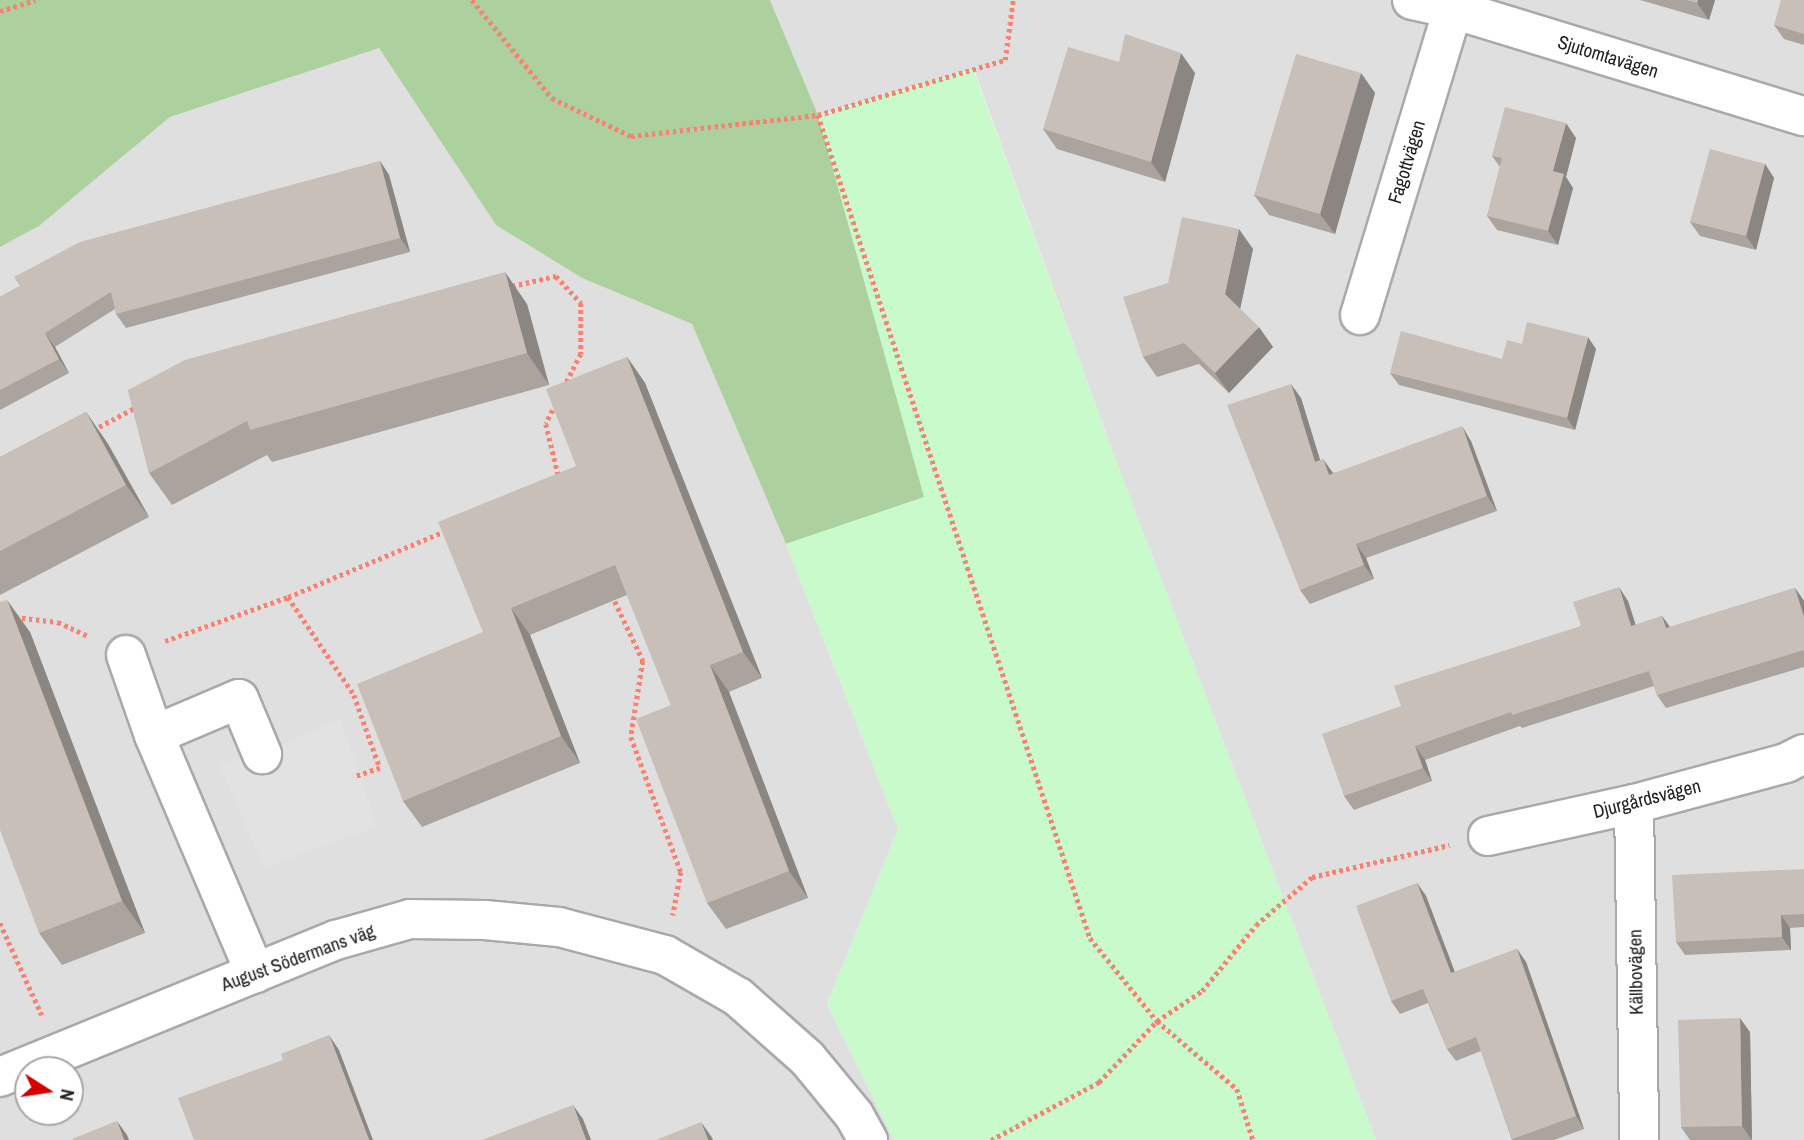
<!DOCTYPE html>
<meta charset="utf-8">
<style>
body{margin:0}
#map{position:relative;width:1804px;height:1140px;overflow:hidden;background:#f2efe9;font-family:"Archivo Narrow",sans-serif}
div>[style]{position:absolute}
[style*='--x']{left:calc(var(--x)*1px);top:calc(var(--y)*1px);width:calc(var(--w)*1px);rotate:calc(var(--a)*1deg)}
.residential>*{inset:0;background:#e0dfdf}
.forest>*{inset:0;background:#add19e}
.park>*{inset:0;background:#c8facc}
.parking>*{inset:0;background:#e2e2e2}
.path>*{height:4.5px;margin-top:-2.25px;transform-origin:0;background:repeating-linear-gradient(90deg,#fa8072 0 3.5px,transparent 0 7px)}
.roads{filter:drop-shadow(2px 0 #a9a9a9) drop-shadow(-2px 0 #a9a9a9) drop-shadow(0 2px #a9a9a9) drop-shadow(0 -2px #a9a9a9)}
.minor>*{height:38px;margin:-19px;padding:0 19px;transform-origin:19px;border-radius:19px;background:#fff}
.wall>*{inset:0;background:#aba49e}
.shaded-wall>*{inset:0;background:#8b8681}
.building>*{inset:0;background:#c7bfb8}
span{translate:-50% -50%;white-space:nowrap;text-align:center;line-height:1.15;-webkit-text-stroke:5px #fff;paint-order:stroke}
.street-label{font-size:19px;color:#222}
.north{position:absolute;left:14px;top:1056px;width:70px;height:70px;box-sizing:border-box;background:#fff;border:2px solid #a7a7a7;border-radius:50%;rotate:102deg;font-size:19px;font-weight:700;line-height:28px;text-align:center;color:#222}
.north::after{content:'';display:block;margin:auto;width:24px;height:32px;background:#d40000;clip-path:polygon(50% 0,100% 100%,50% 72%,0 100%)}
</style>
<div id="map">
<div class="residential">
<i style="clip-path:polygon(770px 0,1804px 0,1804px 1140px,1376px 1140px,1119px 469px,974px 69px,818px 115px)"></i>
<i style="clip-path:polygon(evenodd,379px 47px,496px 225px,582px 278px,692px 324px,786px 544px,898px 829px,827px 1004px,894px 1140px,0 1140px,0 247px,39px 226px,170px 117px,379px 47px,28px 1070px,70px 1070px,70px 1112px,28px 1112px,28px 1070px)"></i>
</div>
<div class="forest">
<i style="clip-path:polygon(0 0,770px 0,818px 115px,925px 497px,786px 544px,692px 324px,582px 278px,496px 225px,379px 48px,170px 117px,39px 226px,0 247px)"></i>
</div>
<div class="park">
<i style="clip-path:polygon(973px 69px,1119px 469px,1376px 1140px,894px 1140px,827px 1004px,898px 829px,786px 544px,924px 497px,818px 115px)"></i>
</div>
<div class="parking">
<i style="clip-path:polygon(340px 718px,377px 826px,264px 868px,219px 763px,262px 754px)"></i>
</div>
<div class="path">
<i style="--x:472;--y:0;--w:127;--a:50.8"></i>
<i style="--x:552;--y:98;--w:88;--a:25.7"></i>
<i style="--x:631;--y:136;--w:188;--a:-6.4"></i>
<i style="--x:818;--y:115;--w:195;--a:-16.4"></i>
<i style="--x:1005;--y:60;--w:61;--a:-82.4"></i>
<i style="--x:0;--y:11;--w:37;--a:-17"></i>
<i style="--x:818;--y:115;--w:867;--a:71.71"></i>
<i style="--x:1090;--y:938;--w:107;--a:51.1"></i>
<i style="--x:1157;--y:1021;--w:105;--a:40.4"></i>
<i style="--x:1237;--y:1089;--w:53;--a:72.6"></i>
<i style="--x:512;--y:286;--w:45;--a:-12.8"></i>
<i style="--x:556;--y:276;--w:37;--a:47"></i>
<i style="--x:581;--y:303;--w:51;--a:90"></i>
<i style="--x:581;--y:354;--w:33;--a:117"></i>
<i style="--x:556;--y:404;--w:22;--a:117"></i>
<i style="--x:546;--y:424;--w:56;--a:76.5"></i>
<i style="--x:93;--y:430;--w:51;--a:-28.1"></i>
<i style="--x:612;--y:595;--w:73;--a:64.8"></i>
<i style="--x:643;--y:661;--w:77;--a:99"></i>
<i style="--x:631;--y:737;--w:144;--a:69.7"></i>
<i style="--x:681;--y:872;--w:44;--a:100.5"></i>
<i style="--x:288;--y:597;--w:118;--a:56"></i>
<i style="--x:354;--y:695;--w:77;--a:70.4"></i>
<i style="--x:380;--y:768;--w:28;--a:161"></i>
<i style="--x:15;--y:617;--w:43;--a:6.6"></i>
<i style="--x:58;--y:622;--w:35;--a:25"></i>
<i style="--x:165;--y:641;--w:131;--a:-19.7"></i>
<i style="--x:288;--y:597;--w:173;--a:-22.8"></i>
<i style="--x:0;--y:923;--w:101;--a:65.5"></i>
<i style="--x:991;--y:1140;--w:123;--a:-28.2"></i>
<i style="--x:1099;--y:1082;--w:84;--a:-46.4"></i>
<i style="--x:1157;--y:1021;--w:54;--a:-33.7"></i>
<i style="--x:1202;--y:991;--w:85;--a:-50.7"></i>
<i style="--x:1256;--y:925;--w:74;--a:-40.6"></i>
<i style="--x:1312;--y:877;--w:141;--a:-13.1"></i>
</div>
<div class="roads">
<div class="minor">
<i style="--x:1412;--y:0;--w:42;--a:12.4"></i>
<i style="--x:1453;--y:9;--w:367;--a:17"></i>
<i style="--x:1360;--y:315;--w:320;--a:-73.1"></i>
<i style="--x:126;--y:655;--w:85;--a:70.7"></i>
<i style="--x:154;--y:735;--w:259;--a:67"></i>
<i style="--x:154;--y:735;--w:92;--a:-23"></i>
<i style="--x:239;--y:699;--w:60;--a:67.3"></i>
<i style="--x:1634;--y:804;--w:336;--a:89.1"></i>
<i style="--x:1488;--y:836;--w:149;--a:-12.4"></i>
<i style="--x:1634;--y:804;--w:157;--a:-15.1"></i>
<i style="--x:1786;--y:763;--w:20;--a:-27"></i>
<i style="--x:0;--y:1077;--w:363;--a:-22.2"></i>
<i style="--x:336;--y:940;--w:77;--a:-15.8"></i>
<i style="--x:410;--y:919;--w:75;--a:0.8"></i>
<i style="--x:485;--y:920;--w:74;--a:5.4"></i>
<i style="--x:559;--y:927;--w:110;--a:14.8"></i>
<i style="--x:665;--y:955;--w:84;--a:29.9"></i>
<i style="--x:738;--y:997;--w:92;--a:41.5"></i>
<i style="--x:807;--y:1058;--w:74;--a:50.5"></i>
<i style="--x:854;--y:1115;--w:29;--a:61"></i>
</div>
</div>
<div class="wall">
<i style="clip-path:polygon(1640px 0,1715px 0,1709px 20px)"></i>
<i style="clip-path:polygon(1804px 0,1804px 45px,1784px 39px,1774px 25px)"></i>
<i style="clip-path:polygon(1119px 62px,1195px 73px,1165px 182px,1057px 149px,1043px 129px)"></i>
<i style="clip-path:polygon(1361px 73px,1375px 93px,1335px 234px,1269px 215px,1254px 195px)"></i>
<i style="clip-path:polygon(1576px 138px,1566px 177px,1573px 188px,1558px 245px,1497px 230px,1487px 216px,1500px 167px,1492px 156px)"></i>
<i style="clip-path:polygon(380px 161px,389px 175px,410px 252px,126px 328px,116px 314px,115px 309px,55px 347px,69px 373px,0 410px,0 297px,20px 286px)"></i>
<i style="clip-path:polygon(1765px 164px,1774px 178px,1756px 250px,1700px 236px,1690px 222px)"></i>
<i style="clip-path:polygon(1253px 249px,1240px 309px,1273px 347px,1229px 393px,1199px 364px,1157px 377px,1143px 357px,1168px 283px)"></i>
<i style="clip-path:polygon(527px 304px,549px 385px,272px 462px,267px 455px,172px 505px,149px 473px,128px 390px)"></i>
<i style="clip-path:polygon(1522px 344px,1596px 349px,1575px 430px,1399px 385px,1390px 373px,1502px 359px)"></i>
<i style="clip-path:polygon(627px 357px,645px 383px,762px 678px,729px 692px,808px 898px,726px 929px,707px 903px,671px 705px,627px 595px,530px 635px,580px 763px,422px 827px,403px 801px,483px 632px,576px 466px)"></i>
<i style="clip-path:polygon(1301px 398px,1320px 460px,1333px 473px,1471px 441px,1497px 511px,1366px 558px,1374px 579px,1310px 604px,1300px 590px)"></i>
<i style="clip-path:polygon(86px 412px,108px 444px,149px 517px,0 595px,0 457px)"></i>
<i style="clip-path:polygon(1795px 588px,1804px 601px,1804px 667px,1666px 708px,1657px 695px,1654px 686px,1522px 728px,1520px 726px,1425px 760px,1432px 781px,1354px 810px,1344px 796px,1401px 706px,1581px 626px,1628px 601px,1636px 625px,1662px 616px,1670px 627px)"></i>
<i style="clip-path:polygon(30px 632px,145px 933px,62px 965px,39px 933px)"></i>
<i style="clip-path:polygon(1804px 869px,1804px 927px,1790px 928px,1791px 950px,1685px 955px,1676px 942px)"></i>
<i style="clip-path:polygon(1417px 883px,1426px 896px,1455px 972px,1517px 949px,1526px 962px,1584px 1129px,1554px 1140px,1512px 1140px,1481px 1051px,1456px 1061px,1447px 1049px,1428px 1003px,1400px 1014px,1391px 1001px)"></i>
<i style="clip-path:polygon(1750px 1032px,1752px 1140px,1690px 1140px,1681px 1127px)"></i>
</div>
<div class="shaded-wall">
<i style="clip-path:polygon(1698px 0,1715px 0,1709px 20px,1697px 3px)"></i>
<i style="clip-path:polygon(1181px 53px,1195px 73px,1165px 182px,1151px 162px)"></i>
<i style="clip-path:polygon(1361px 73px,1375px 93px,1335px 234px,1320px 214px)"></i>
<i style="clip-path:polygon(1566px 123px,1576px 138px,1566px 177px,1573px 188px,1558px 245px,1548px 231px,1553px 171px)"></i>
<i style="clip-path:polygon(380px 161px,389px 175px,410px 252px,400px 238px)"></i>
<i style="clip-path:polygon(1765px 164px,1774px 178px,1756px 250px,1746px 236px)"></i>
<i style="clip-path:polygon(1239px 229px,1253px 249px,1239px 314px,1225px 294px)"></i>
<i style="clip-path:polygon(505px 272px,527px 304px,549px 385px,527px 353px)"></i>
<i style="clip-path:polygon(1259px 327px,1273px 347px,1229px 393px,1215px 373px)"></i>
<i style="clip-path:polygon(45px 333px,55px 347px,69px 373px,59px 359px)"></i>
<i style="clip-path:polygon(1588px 337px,1596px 349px,1575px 430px,1567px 418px)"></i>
<i style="clip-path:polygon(627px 357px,645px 383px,762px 678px,743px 652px)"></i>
<i style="clip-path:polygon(1291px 384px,1301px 398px,1325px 476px,1315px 462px)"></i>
<i style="clip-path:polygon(86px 412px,108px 444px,149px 517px,126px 485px)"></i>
<i style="clip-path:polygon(1462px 426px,1471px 441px,1497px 511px,1487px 496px)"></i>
<i style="clip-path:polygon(1323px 459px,1333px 473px,1329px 475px)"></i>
<i style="clip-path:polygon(1356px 544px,1366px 558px,1374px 579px,1364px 565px)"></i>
<i style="clip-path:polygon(1619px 587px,1628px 601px,1640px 640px,1631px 626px)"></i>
<i style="clip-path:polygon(1795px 588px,1804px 601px,1804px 617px)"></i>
<i style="clip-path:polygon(7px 600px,30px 632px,145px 933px,122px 901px)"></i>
<i style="clip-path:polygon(511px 608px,530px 635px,580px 763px,561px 736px)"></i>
<i style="clip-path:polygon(1662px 616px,1672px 630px,1666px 628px)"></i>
<i style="clip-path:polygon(710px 665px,729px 692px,808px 898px,789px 871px)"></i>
<i style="clip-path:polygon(1415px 746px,1425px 760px,1432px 781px,1423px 768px)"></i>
<i style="clip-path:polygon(1417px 883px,1426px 896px,1460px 986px,1451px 973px)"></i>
<i style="clip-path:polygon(1781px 915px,1790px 928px,1791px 950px,1782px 937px)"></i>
<i style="clip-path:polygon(1517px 949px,1526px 962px,1584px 1129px,1576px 1116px)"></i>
<i style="clip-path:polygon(1740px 1018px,1750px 1032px,1752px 1140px,1742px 1126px)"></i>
<i style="clip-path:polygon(329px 1035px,339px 1050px,373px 1140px,369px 1140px)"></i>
<i style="clip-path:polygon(573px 1105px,583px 1119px,591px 1140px,586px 1140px)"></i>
<i style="clip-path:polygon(117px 1121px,127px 1135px,129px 1140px,124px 1140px)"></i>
<i style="clip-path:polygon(701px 1122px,711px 1136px,713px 1140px,708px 1140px)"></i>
</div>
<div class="building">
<i style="clip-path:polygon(1686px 0,1698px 0,1697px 3px)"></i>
<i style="clip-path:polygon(1781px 0,1804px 0,1804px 34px,1774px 25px)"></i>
<i style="clip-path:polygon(1125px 34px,1181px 53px,1151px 162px,1043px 129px,1068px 47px,1119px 62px)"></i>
<i style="clip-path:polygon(1296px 54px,1361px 73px,1320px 214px,1254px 195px)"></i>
<i style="clip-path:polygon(1505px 107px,1566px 123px,1553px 171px,1564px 174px,1548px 231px,1487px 216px,1502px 158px,1492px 156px)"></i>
<i style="clip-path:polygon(1710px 149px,1765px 164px,1746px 236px,1690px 222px)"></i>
<i style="clip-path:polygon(380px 161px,400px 238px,116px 314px,111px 292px,45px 333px,59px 359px,0 390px,0 297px,20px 286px,14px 277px,80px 242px)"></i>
<i style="clip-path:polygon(1182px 217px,1239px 229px,1225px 294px,1259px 327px,1215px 373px,1184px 343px,1143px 357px,1123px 297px,1168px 283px)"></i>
<i style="clip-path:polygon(505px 272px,527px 353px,250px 430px,247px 421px,149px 473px,128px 390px,185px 360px)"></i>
<i style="clip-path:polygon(1527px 322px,1588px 337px,1567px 418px,1390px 373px,1401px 331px,1502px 359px,1507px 340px,1522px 344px)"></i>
<i style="clip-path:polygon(627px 357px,743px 652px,710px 665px,789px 871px,707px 903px,636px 719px,671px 705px,615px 565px,511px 608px,561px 736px,403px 801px,357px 684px,483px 632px,438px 522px,576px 466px,546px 389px)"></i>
<i style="clip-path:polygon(1291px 384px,1315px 462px,1323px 459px,1329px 475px,1462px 426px,1487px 496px,1356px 544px,1364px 565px,1300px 590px,1227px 405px)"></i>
<i style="clip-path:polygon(86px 412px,126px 485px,0 551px,0 457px)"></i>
<i style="clip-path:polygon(1619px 587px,1631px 626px,1662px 616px,1666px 628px,1795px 588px,1804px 617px,1804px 650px,1657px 695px,1649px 671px,1512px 715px,1511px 712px,1415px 746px,1423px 768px,1344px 796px,1322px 734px,1401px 706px,1394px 686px,1581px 626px,1573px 602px)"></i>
<i style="clip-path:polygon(7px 600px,122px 901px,39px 933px,0 830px,0 602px)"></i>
<i style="clip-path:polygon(1804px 869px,1804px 914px,1781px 915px,1782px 937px,1676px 942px,1672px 875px)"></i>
<i style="clip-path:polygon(1417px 883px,1451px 973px,1517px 949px,1576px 1116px,1512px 1139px,1476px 1037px,1447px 1049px,1423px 989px,1391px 1001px,1356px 906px)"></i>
<i style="clip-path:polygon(1740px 1018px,1742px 1126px,1681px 1127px,1678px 1020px)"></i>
<i style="clip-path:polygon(329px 1035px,369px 1140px,194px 1140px,178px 1098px,283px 1060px,281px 1054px)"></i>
<i style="clip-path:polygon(573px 1105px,586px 1140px,482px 1140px)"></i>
<i style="clip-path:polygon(117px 1121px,124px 1140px,73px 1140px,72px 1139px)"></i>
<i style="clip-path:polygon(701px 1122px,708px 1140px,656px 1140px)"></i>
</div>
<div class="street-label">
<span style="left:1608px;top:57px;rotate:17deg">Sjutomtavägen</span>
<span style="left:1407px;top:162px;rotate:-73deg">Fagottvägen</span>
<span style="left:1647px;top:799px;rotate:-14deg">Djurgårdsvägen</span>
<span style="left:298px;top:958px;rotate:-20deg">August Södermans väg</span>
<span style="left:1636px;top:972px;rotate:-91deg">Källbovägen</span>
</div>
<div class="north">N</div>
</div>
